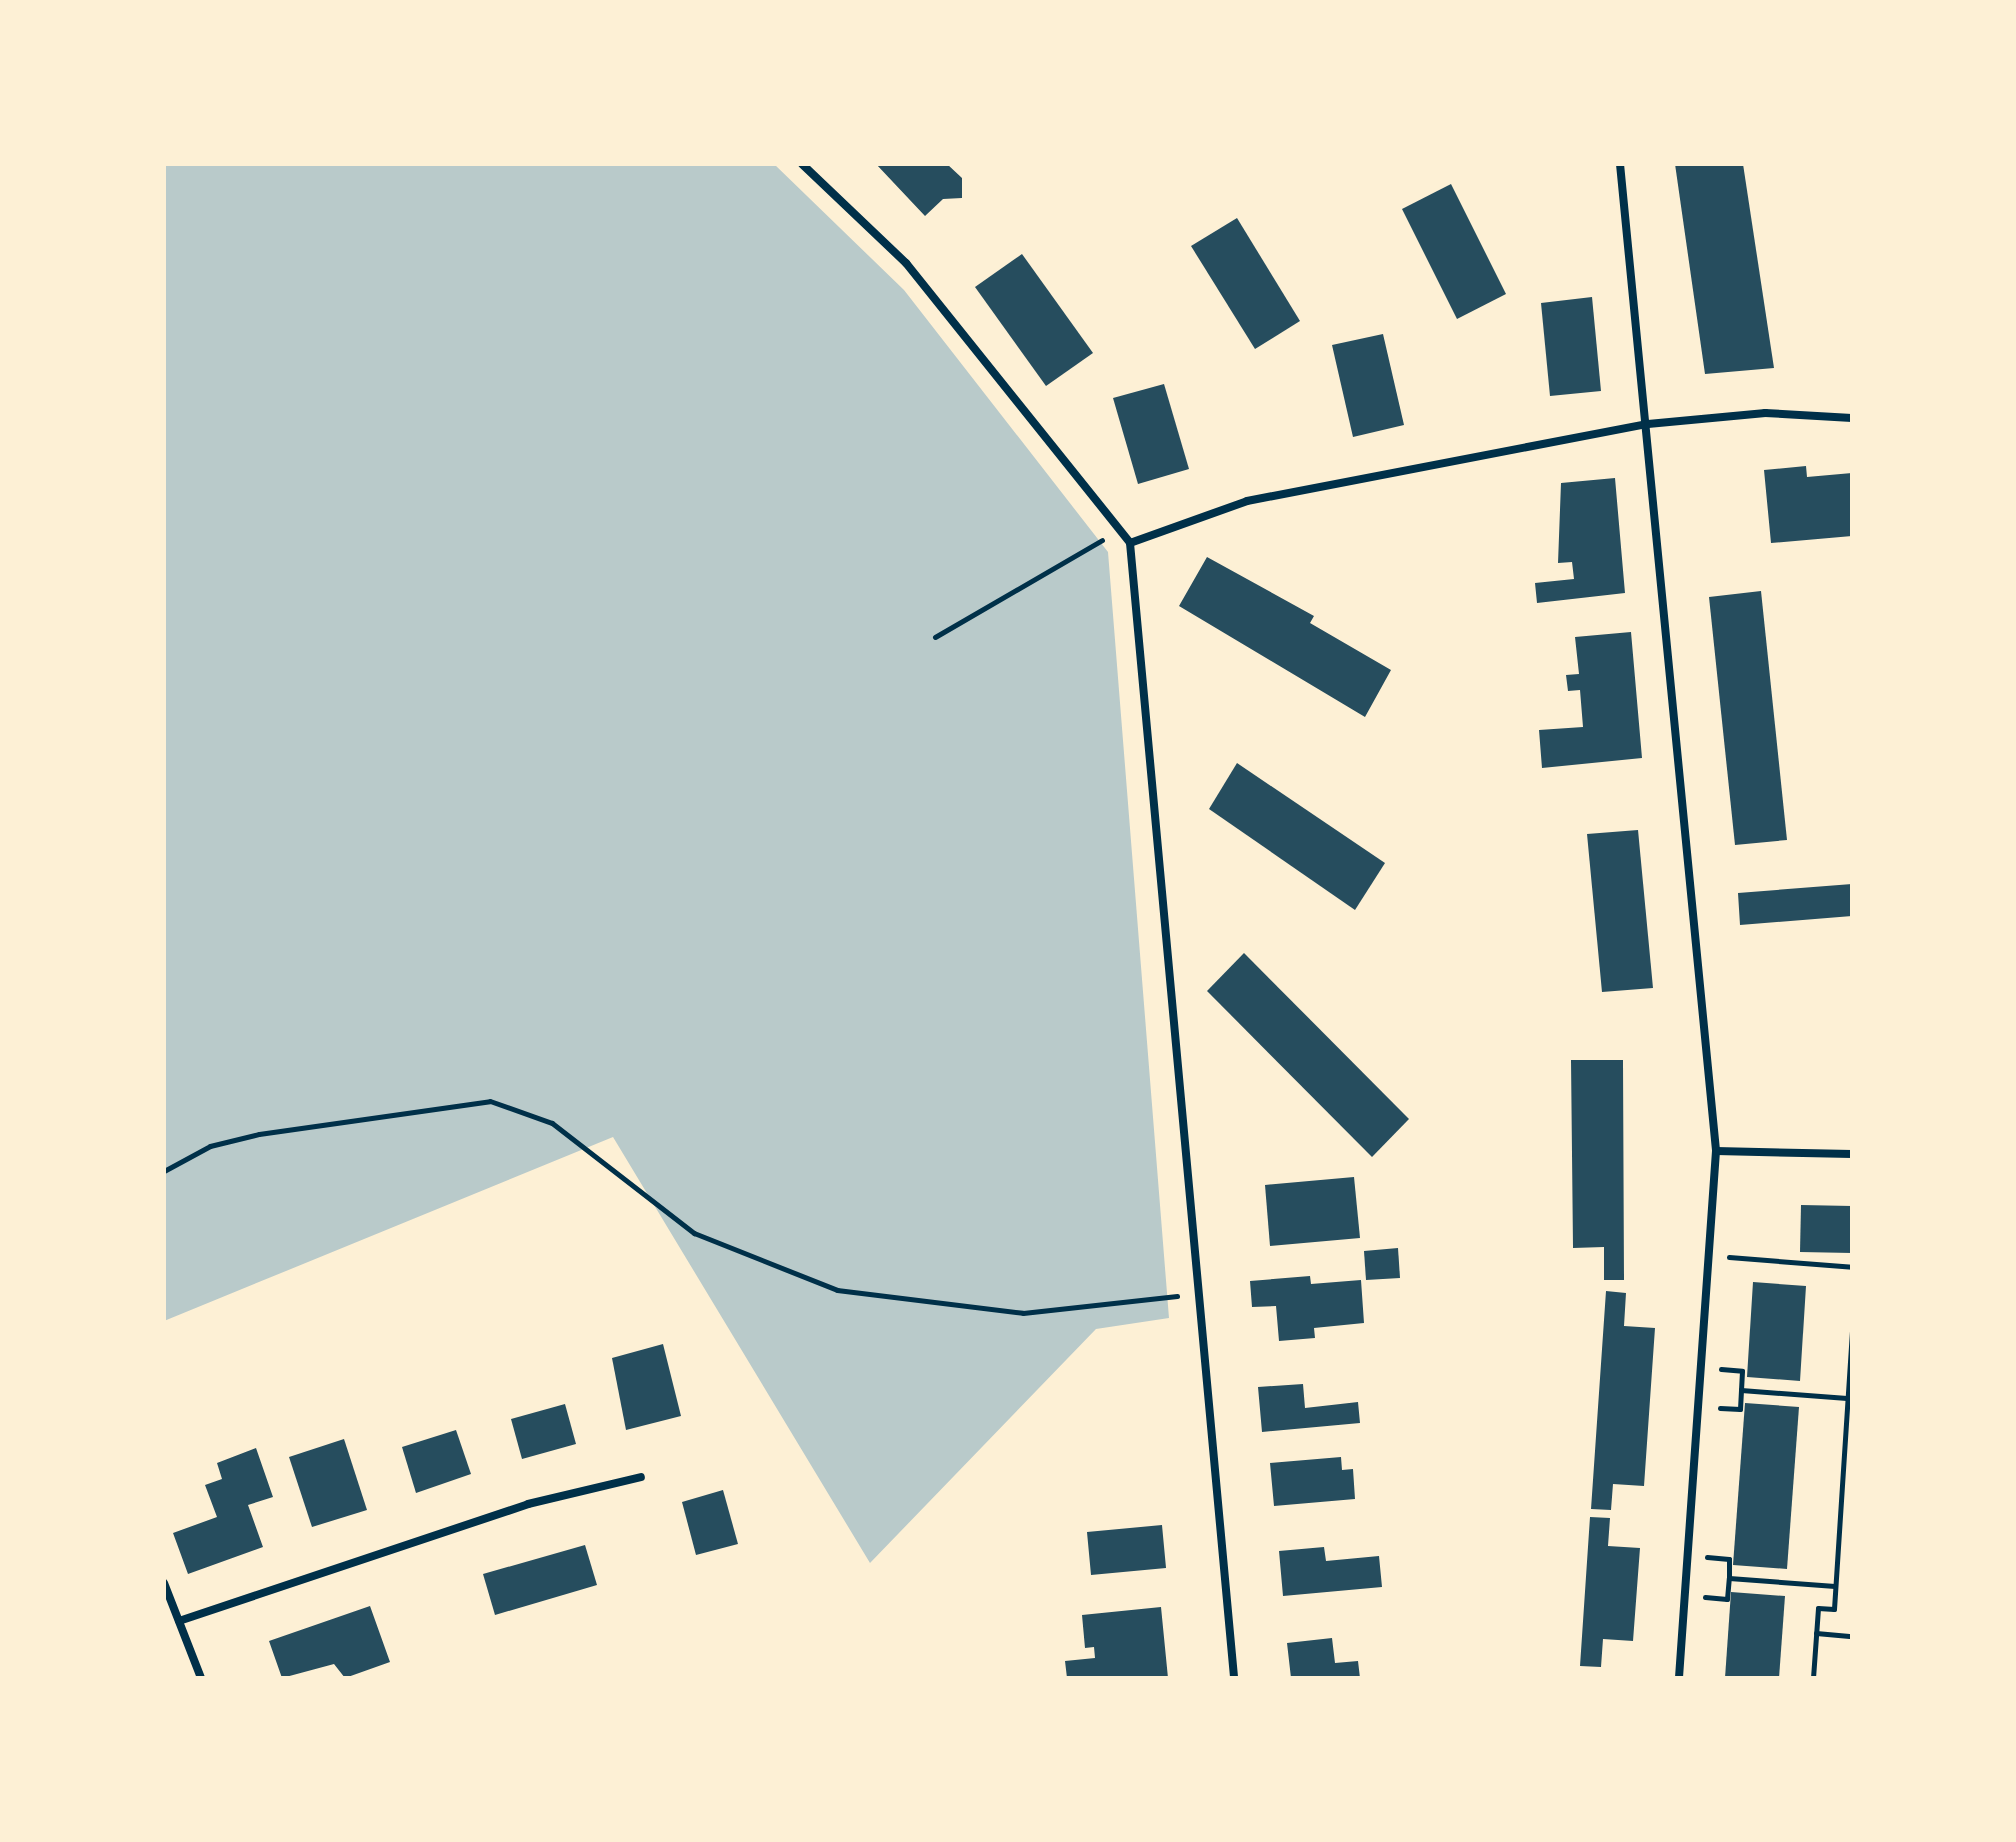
<!DOCTYPE html>
<style>
body{margin:0}
#map{position:relative;width:2016px;height:1842px;overflow:hidden;background:#fdf0d5;font-family:"Work Sans",sans-serif}
div>[style]{position:absolute}
[style*='--x']{left:calc(var(--x)*1px);top:calc(var(--y)*1px);width:calc(var(--w)*1px);rotate:calc(var(--a)*1deg)}
.green>*{inset:0;background:#b9caca}
.building>*{inset:0;background:#264d5e}
.path>*{height:5px;margin:-2.5px;padding:0 2.5px;transform-origin:2.5px;border-radius:2.5px;background:#003049}
.minor>*{height:8px;margin:-4px;padding:0 4px;transform-origin:4px;border-radius:4px;background:#003049}
span{translate:-50% -50%;white-space:nowrap;text-align:center;line-height:1.15;-webkit-text-stroke:8px #fdf0d5;paint-order:stroke}
.frame{position:absolute;inset:0;border:166px solid #fdf0d5;pointer-events:none}
</style>
<div id="map">
<div class="green">
<i style="clip-path:polygon(164px 164px,774px 164px,904px 290px,1108px 552px,1169px 1318px,1096px 1329px,870px 1563px,613px 1137px,164px 1321px)"></i>
</div>
<div class="building">
<i style="clip-path:polygon(876px 164px,947px 164px,962px 178px,962px 198px,943px 199px,925px 216px)"></i>
<i style="clip-path:polygon(1675px 164px,1743px 164px,1774px 368px,1705px 374px)"></i>
<i style="clip-path:polygon(1451px 184px,1506px 294px,1457px 319px,1402px 209px)"></i>
<i style="clip-path:polygon(1237px 218px,1300px 321px,1255px 349px,1191px 246px)"></i>
<i style="clip-path:polygon(1022px 254px,1093px 353px,1046px 386px,975px 287px)"></i>
<i style="clip-path:polygon(1592px 297px,1601px 391px,1550px 396px,1541px 303px)"></i>
<i style="clip-path:polygon(1383px 334px,1404px 425px,1353px 437px,1332px 345px)"></i>
<i style="clip-path:polygon(1164px 384px,1189px 469px,1138px 484px,1113px 398px)"></i>
<i style="clip-path:polygon(1806px 466px,1807px 477px,1852px 473px,1852px 536px,1771px 543px,1764px 470px)"></i>
<i style="clip-path:polygon(1615px 478px,1625px 593px,1537px 603px,1535px 583px,1574px 579px,1572px 562px,1558px 563px,1561px 483px)"></i>
<i style="clip-path:polygon(1207px 557px,1314px 616px,1310px 623px,1391px 670px,1365px 717px,1179px 606px)"></i>
<i style="clip-path:polygon(1761px 591px,1787px 840px,1735px 845px,1709px 597px)"></i>
<i style="clip-path:polygon(1631px 632px,1642px 758px,1542px 768px,1539px 730px,1583px 727px,1580px 690px,1568px 691px,1566px 675px,1579px 674px,1575px 637px)"></i>
<i style="clip-path:polygon(1237px 763px,1385px 863px,1355px 910px,1209px 809px)"></i>
<i style="clip-path:polygon(1638px 830px,1653px 988px,1602px 992px,1587px 834px)"></i>
<i style="clip-path:polygon(1852px 884px,1852px 916px,1740px 925px,1738px 893px)"></i>
<i style="clip-path:polygon(1244px 953px,1409px 1119px,1372px 1157px,1207px 991px)"></i>
<i style="clip-path:polygon(1571px 1060px,1623px 1060px,1624px 1280px,1604px 1280px,1604px 1247px,1573px 1248px)"></i>
<i style="clip-path:polygon(1354px 1177px,1360px 1238px,1270px 1246px,1265px 1185px)"></i>
<i style="clip-path:polygon(1801px 1205px,1852px 1206px,1852px 1253px,1800px 1252px)"></i>
<i style="clip-path:polygon(1398px 1248px,1400px 1278px,1366px 1280px,1364px 1251px)"></i>
<i style="clip-path:polygon(1310px 1276px,1311px 1284px,1361px 1280px,1364px 1323px,1314px 1328px,1315px 1338px,1279px 1341px,1276px 1306px,1252px 1307px,1250px 1281px)"></i>
<i style="clip-path:polygon(1753px 1282px,1806px 1286px,1800px 1381px,1747px 1377px)"></i>
<i style="clip-path:polygon(1606px 1291px,1626px 1293px,1624px 1326px,1655px 1328px,1644px 1486px,1613px 1484px,1611px 1510px,1591px 1509px)"></i>
<i style="clip-path:polygon(663px 1344px,681px 1416px,626px 1430px,612px 1358px)"></i>
<i style="clip-path:polygon(1303px 1384px,1305px 1408px,1358px 1402px,1360px 1423px,1262px 1432px,1258px 1387px)"></i>
<i style="clip-path:polygon(1745px 1403px,1799px 1407px,1787px 1569px,1733px 1565px)"></i>
<i style="clip-path:polygon(565px 1404px,576px 1444px,522px 1459px,511px 1419px)"></i>
<i style="clip-path:polygon(456px 1430px,471px 1474px,416px 1493px,402px 1447px)"></i>
<i style="clip-path:polygon(344px 1439px,367px 1510px,312px 1527px,289px 1457px)"></i>
<i style="clip-path:polygon(256px 1448px,273px 1497px,248px 1505px,263px 1547px,188px 1574px,173px 1533px,217px 1517px,205px 1485px,222px 1479px,217px 1463px)"></i>
<i style="clip-path:polygon(1341px 1457px,1342px 1470px,1353px 1469px,1355px 1499px,1274px 1506px,1270px 1463px)"></i>
<i style="clip-path:polygon(723px 1490px,738px 1544px,696px 1555px,682px 1502px)"></i>
<i style="clip-path:polygon(1590px 1517px,1610px 1518px,1608px 1546px,1640px 1548px,1633px 1641px,1603px 1639px,1601px 1667px,1580px 1666px)"></i>
<i style="clip-path:polygon(1162px 1525px,1166px 1568px,1091px 1575px,1087px 1532px)"></i>
<i style="clip-path:polygon(585px 1545px,597px 1585px,495px 1615px,483px 1574px)"></i>
<i style="clip-path:polygon(1324px 1547px,1326px 1561px,1379px 1556px,1382px 1587px,1283px 1596px,1279px 1551px)"></i>
<i style="clip-path:polygon(1731px 1592px,1785px 1596px,1779px 1678px,1725px 1678px)"></i>
<i style="clip-path:polygon(370px 1606px,390px 1662px,345px 1678px,334px 1664px,282px 1678px,269px 1641px)"></i>
<i style="clip-path:polygon(1161px 1607px,1168px 1678px,1067px 1678px,1065px 1661px,1095px 1658px,1094px 1647px,1085px 1648px,1082px 1615px)"></i>
<i style="clip-path:polygon(1332px 1638px,1335px 1663px,1358px 1661px,1360px 1678px,1291px 1678px,1287px 1643px)"></i>
</div>
<div class="path">
<i style="--x:935;--y:637;--w:193;--a:-30.1"></i>
<i style="--x:164;--y:1171;--w:52;--a:-28.5"></i>
<i style="--x:210;--y:1146;--w:50;--a:-13.8"></i>
<i style="--x:259;--y:1134;--w:233;--a:-8.1"></i>
<i style="--x:490;--y:1101;--w:66;--a:19.5"></i>
<i style="--x:552;--y:1123;--w:180;--a:37.8"></i>
<i style="--x:694;--y:1233;--w:154;--a:21.7"></i>
<i style="--x:837;--y:1290;--w:187;--a:7"></i>
<i style="--x:1023;--y:1313;--w:155;--a:-6.3"></i>
<i style="--x:1729;--y:1257;--w:123;--a:4.6"></i>
<i style="--x:1721;--y:1369;--w:21;--a:5"></i>
<i style="--x:1742;--y:1371;--w:19;--a:93"></i>
<i style="--x:1741;--y:1390;--w:106;--a:4.3"></i>
<i style="--x:1720;--y:1408;--w:20;--a:3"></i>
<i style="--x:1740;--y:1409;--w:19;--a:-87"></i>
<i style="--x:1707;--y:1557;--w:22;--a:5"></i>
<i style="--x:1729;--y:1559;--w:19;--a:90"></i>
<i style="--x:1729;--y:1578;--w:106;--a:4.3"></i>
<i style="--x:1705;--y:1597;--w:22;--a:5"></i>
<i style="--x:1727;--y:1599;--w:21;--a:-85"></i>
<i style="--x:1816;--y:1633;--w:36;--a:5"></i>
<i style="--x:1813;--y:1678;--w:70;--a:-85.9"></i>
<i style="--x:1818;--y:1608;--w:16;--a:4"></i>
<i style="--x:1834;--y:1609;--w:280;--a:-86.3"></i>
</div>
<div class="minor">
<i style="--x:802;--y:164;--w:144;--a:43.6"></i>
<i style="--x:906;--y:263;--w:359;--a:51.3"></i>
<i style="--x:1130;--y:543;--w:1140;--a:84.76"></i>
<i style="--x:1620;--y:164;--w:992;--a:84.44"></i>
<i style="--x:1716;--y:1151;--w:528;--a:94.02"></i>
<i style="--x:1130;--y:543;--w:124;--a:-19.7"></i>
<i style="--x:1247;--y:501;--w:408;--a:-10.9"></i>
<i style="--x:1648;--y:424;--w:118;--a:-5.4"></i>
<i style="--x:1765;--y:413;--w:87;--a:3.3"></i>
<i style="--x:1716;--y:1151;--w:136;--a:1.3"></i>
<i style="--x:164;--y:1583;--w:102;--a:68.7"></i>
<i style="--x:179;--y:1621;--w:368;--a:-18.5"></i>
<i style="--x:528;--y:1504;--w:116;--a:-13.4"></i>
</div>
<div class="frame"></div>
</div>
